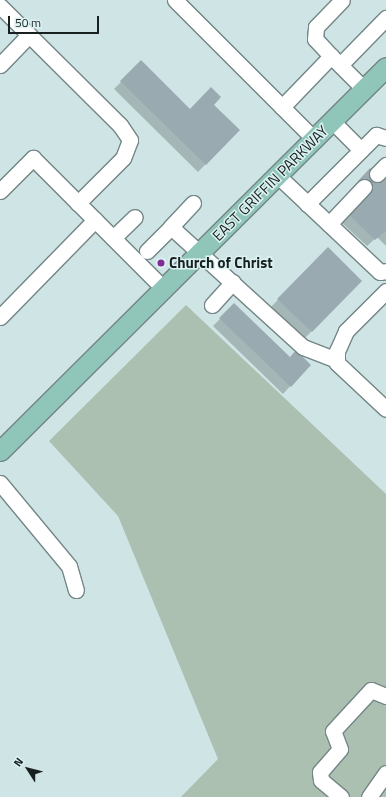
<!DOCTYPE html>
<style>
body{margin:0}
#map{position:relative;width:386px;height:797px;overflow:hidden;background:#cfe4e5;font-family:"Titillium Web",sans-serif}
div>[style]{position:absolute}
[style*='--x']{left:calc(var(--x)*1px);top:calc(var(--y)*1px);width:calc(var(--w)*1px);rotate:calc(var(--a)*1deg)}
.green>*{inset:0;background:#abc0b0}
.shadow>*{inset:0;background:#0003}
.building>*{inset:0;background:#99aab1}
.roads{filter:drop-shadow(1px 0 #748687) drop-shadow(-1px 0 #748687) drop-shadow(0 1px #748687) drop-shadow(0 -1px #748687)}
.minor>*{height:15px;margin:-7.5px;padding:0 7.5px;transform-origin:7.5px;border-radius:7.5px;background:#fff}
.major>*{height:19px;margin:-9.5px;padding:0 9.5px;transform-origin:9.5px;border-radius:9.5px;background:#90c5ba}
.dots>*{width:11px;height:11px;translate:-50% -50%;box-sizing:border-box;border:2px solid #dcf1f2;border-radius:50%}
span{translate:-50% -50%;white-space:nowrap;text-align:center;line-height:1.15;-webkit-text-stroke:3px #dcf1f2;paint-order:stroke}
.street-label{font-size:15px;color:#182020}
.poi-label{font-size:15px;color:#182020;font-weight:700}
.left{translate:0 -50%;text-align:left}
.north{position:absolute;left:8px;top:749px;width:40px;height:40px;-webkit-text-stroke:3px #dcf1f2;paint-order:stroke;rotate:306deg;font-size:11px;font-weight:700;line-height:16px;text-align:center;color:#182020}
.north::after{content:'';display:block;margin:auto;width:14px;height:18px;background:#182020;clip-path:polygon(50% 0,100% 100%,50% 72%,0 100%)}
.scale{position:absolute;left:8px;top:16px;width:91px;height:18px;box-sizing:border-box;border:2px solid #182020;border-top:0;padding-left:5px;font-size:12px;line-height:14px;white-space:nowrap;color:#182020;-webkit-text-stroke:3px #dcf1f2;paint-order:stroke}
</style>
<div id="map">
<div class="green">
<i style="clip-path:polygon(186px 305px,386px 494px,386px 797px,181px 797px,218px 759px,118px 516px,49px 441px)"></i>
</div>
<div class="shadow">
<i style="clip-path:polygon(141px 62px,190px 110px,213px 105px,239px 130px,198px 172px,114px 89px)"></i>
<i style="clip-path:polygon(370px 169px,382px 181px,386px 177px,386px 246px,377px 237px,367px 246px,341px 222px,362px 200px,351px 189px)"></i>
<i style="clip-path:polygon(328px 248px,361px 281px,304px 339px,271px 307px)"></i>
<i style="clip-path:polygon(234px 305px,289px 358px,310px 365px,283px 394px,213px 326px)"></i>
</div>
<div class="building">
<i style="clip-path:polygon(141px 60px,190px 109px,211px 87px,221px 97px,214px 105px,240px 130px,206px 165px,120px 81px)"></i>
<i style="clip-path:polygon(370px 168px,382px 180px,386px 176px,386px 231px,375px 240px,348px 214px,369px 192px,358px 181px)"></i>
<i style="clip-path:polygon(328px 247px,362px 281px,312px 332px,277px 299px)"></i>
<i style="clip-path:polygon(234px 303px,290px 357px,296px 350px,311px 365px,291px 387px,219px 318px)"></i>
</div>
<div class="roads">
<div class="minor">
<i style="--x:175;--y:0;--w:197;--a:45"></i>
<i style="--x:0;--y:6;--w:169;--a:44.8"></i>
<i style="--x:120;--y:125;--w:18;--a:56"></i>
<i style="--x:130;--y:140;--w:19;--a:111"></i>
<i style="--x:123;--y:158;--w:64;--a:135"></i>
<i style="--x:331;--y:56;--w:23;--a:-133"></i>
<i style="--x:315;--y:39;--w:12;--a:-85"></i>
<i style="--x:316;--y:27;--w:37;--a:-46"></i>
<i style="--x:0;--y:65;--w:42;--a:-46"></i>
<i style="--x:340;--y:65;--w:66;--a:-45.6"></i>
<i style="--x:282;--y:107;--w:71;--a:-46.1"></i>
<i style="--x:331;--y:56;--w:47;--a:45"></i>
<i style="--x:332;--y:121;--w:41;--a:45"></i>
<i style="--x:377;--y:174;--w:13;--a:-45"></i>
<i style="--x:277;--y:175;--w:141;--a:43.3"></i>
<i style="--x:380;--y:272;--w:6;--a:-9"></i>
<i style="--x:0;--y:191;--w:47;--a:-45"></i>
<i style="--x:33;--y:158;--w:184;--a:45"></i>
<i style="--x:193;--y:203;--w:33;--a:133"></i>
<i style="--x:171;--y:227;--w:178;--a:42.3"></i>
<i style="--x:303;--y:347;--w:36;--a:21"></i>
<i style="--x:307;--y:204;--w:98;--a:-45"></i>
<i style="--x:376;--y:135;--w:10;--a:17"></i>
<i style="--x:329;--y:224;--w:51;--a:-46.6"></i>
<i style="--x:113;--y:238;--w:30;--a:-44"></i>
<i style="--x:147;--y:251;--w:34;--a:-45"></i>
<i style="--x:386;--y:291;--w:57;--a:135"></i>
<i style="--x:346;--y:331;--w:22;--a:114"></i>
<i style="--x:337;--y:351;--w:12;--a:90"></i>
<i style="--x:337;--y:363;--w:67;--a:43.2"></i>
<i style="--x:212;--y:305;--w:31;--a:-48"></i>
<i style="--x:0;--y:317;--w:136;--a:-45.6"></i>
<i style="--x:0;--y:483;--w:108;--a:50.3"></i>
<i style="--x:69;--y:566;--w:25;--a:74"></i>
<i style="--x:341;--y:797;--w:26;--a:-140"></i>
<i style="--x:321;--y:780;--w:8;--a:-97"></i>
<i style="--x:320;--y:772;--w:30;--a:-49"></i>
<i style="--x:340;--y:749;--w:19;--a:-111"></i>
<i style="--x:333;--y:731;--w:56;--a:-47.2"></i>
<i style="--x:371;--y:690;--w:16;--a:22"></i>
<i style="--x:369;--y:797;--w:29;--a:-55"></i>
</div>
<div class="major">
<i style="--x:0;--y:451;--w:544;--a:-44.85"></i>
</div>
</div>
<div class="dots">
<i style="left:161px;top:263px;background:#812b99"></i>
</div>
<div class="street-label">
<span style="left:270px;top:183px;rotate:-45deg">EAST GRIFFIN PARKWAY</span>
</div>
<div class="poi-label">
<span class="left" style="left:169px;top:263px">Church of Christ</span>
</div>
<div class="north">N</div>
<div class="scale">50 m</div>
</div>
